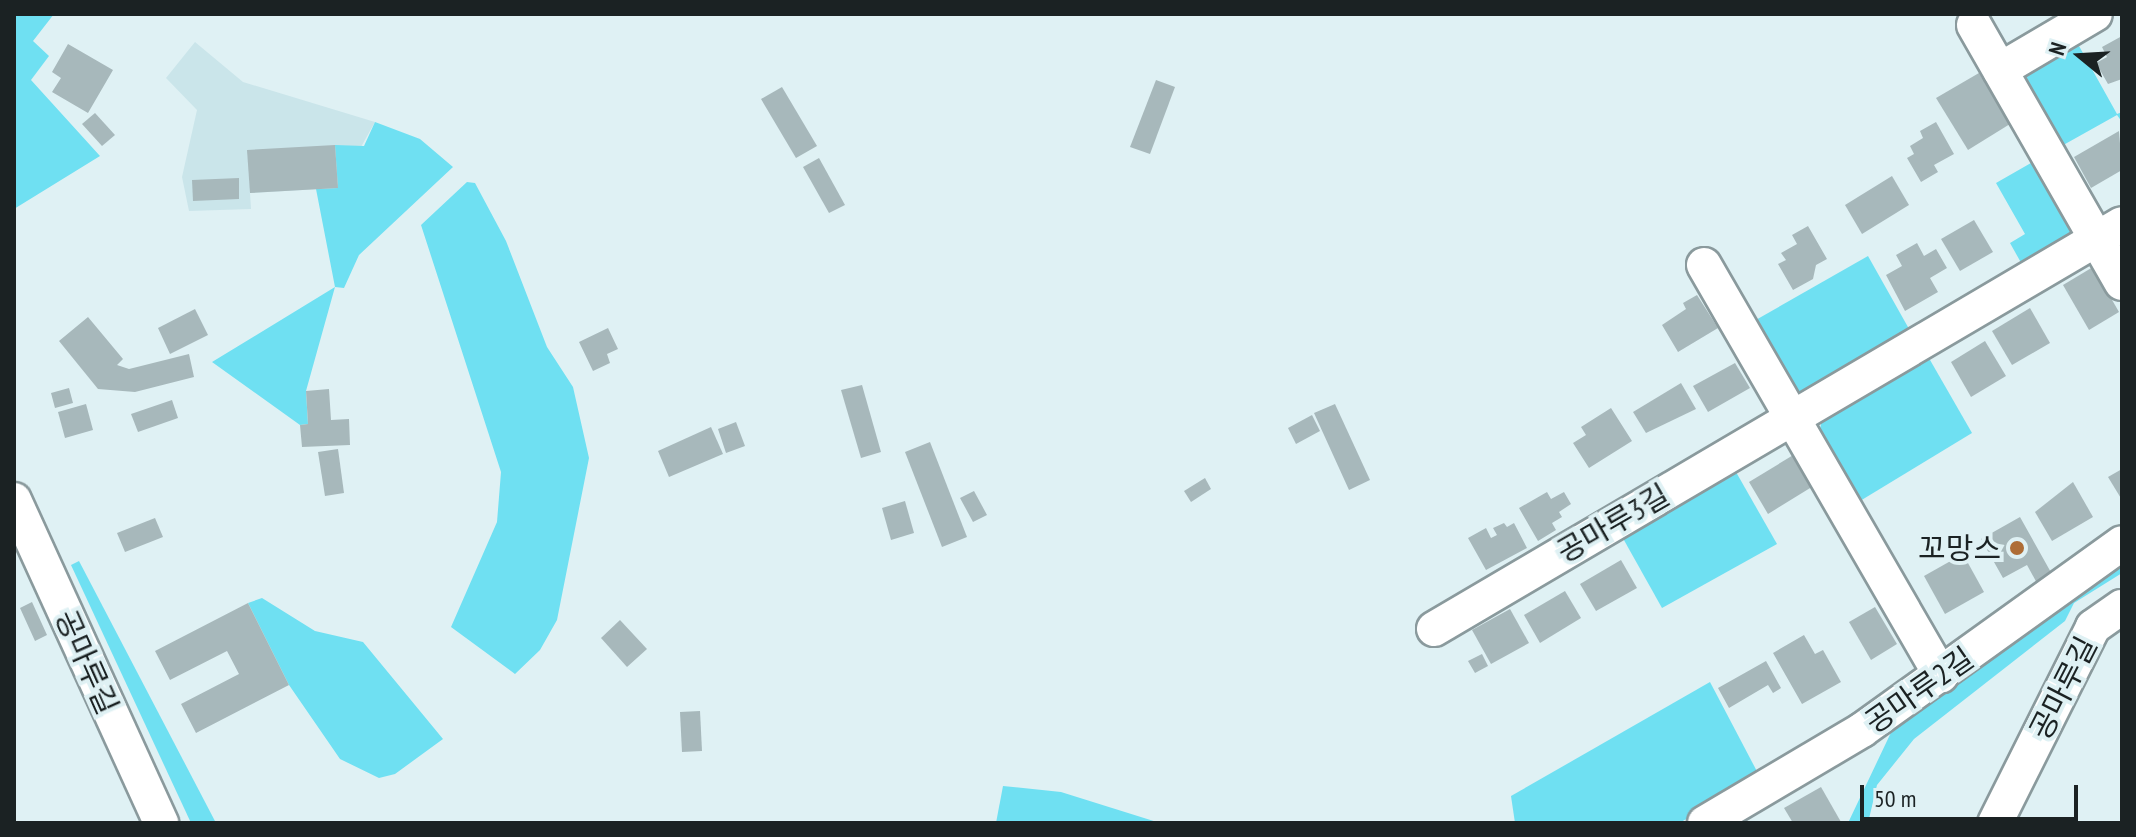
<!DOCTYPE html>
<meta charset="utf-8">
<style>
body{margin:0}
#map{position:relative;width:2136px;height:837px;overflow:hidden;background:#dff1f4;font-family:"PT Sans Narrow","Noto Sans KR",sans-serif}
div>[style]{position:absolute}
[style*='--x']{left:calc(var(--x)*1px);top:calc(var(--y)*1px);width:calc(var(--w)*1px);rotate:calc(var(--a)*1deg)}
.built>*{inset:0;background:#cae5ea}
.green>*{inset:0;background:#6fe0f2}
.building>*{inset:0;background:#a7b8bb}
.roads{filter:drop-shadow(2px 0 #8a9a9d) drop-shadow(-2px 0 #8a9a9d) drop-shadow(0 2px #8a9a9d) drop-shadow(0 -2px #8a9a9d)}
.minor>*{height:34px;margin:-17px;padding:0 17px;transform-origin:17px;border-radius:17px;background:#fff}
.dots>*{width:22px;height:22px;translate:-50% -50%;box-sizing:border-box;border:4px solid #dff1f4;border-radius:50%}
span{translate:-50% -50%;white-space:nowrap;text-align:center;line-height:1.15;-webkit-text-stroke:8px #dff1f4;paint-order:stroke}
.street-label{font-size:30px;color:#1b2223}
.poi-label{font-size:30px;color:#1b2223}
.right{translate:-100% -50%;text-align:right}
.frame{position:absolute;inset:0;border:16px solid #1b2223;pointer-events:none}
.north{position:absolute;left:2040px;top:16px;width:80px;height:80px;-webkit-text-stroke:6px #dff1f4;paint-order:stroke;rotate:288deg;font-size:22px;font-weight:700;line-height:32px;text-align:center;color:#1b2223}
.north::after{content:'';display:block;margin:auto;width:28px;height:36px;background:#1b2223;clip-path:polygon(50% 0,100% 100%,50% 72%,0 100%)}
.scale{position:absolute;left:1860px;top:785px;width:218px;height:36px;box-sizing:border-box;border:4px solid #1b2223;border-top:0;padding-left:10px;font-size:24px;line-height:28px;white-space:nowrap;color:#1b2223;-webkit-text-stroke:6px #dff1f4;paint-order:stroke}
</style>
<div id="map">
<div class="built">
<i style="clip-path:polygon(195px 42px,243px 82px,375px 122px,338px 188px,250px 193px,251px 209px,189px 211px,182px 177px,197px 110px,166px 78px)"></i>
</div>
<div class="green">
<i style="clip-path:polygon(14px 14px,54px 14px,33px 41px,49px 56px,31px 80px,100px 156px,14px 209px)"></i>
<i style="clip-path:polygon(2074px 37px,2117px 114px,2122px 112px,2122px 122px,2117px 115px,2058px 148px,2022px 87px,2026px 68px)"></i>
<i style="clip-path:polygon(375px 122px,420px 139px,453px 167px,359px 255px,344px 288px,335px 287px,306px 391px,308px 424px,300px 425px,212px 362px,335px 287px,316px 189px,338px 188px,335px 145px,364px 146px)"></i>
<i style="clip-path:polygon(2036px 160px,2074px 224px,2071px 240px,2024px 268px,2010px 243px,2025px 234px,1996px 183px)"></i>
<i style="clip-path:polygon(467px 182px,475px 183px,506px 241px,547px 347px,573px 387px,589px 458px,557px 620px,540px 650px,515px 674px,451px 627px,497px 522px,501px 472px,421px 225px)"></i>
<i style="clip-path:polygon(1868px 256px,1913px 336px,1813px 393px,1792px 390px,1754px 321px)"></i>
<i style="clip-path:polygon(1926px 353px,1972px 433px,1860px 501px,1819px 434px,1823px 414px)"></i>
<i style="clip-path:polygon(1732px 465px,1777px 544px,1662px 608px,1620px 533px)"></i>
<i style="clip-path:polygon(2122px 558px,2122px 573px,2074px 603px,2065px 621px,1914px 739px,1877px 785px,1868px 823px,1848px 823px,1896px 722px)"></i>
<i style="clip-path:polygon(79px 561px,216px 823px,191px 823px,71px 565px)"></i>
<i style="clip-path:polygon(262px 598px,315px 631px,363px 642px,443px 739px,395px 774px,379px 778px,340px 759px,289px 685px,248px 603px)"></i>
<i style="clip-path:polygon(1710px 682px,1761px 779px,1679px 823px,1515px 823px,1511px 796px)"></i>
<i style="clip-path:polygon(1003px 786px,1061px 792px,1160px 823px,996px 823px)"></i>
</div>
<div class="building">
<i style="clip-path:polygon(2122px 36px,2122px 79px,2108px 84px,2096px 63px,2107px 57px,2102px 47px)"></i>
<i style="clip-path:polygon(68px 44px,113px 70px,88px 113px,52px 92px,61px 78px,52px 72px)"></i>
<i style="clip-path:polygon(1979px 73px,2010px 124px,1968px 150px,1936px 98px)"></i>
<i style="clip-path:polygon(1156px 80px,1175px 87px,1150px 154px,1130px 147px)"></i>
<i style="clip-path:polygon(782px 87px,817px 146px,796px 158px,761px 99px)"></i>
<i style="clip-path:polygon(95px 113px,115px 135px,102px 146px,82px 124px)"></i>
<i style="clip-path:polygon(1936px 122px,1954px 154px,1934px 165px,1938px 172px,1921px 182px,1907px 158px,1914px 154px,1910px 146px,1923px 138px,1920px 131px)"></i>
<i style="clip-path:polygon(2119px 131px,2122px 170px,2091px 188px,2074px 157px)"></i>
<i style="clip-path:polygon(335px 145px,338px 188px,250px 193px,247px 150px)"></i>
<i style="clip-path:polygon(819px 158px,845px 205px,829px 213px,803px 167px)"></i>
<i style="clip-path:polygon(1892px 176px,1909px 205px,1862px 234px,1845px 205px)"></i>
<i style="clip-path:polygon(239px 178px,239px 199px,193px 201px,192px 180px)"></i>
<i style="clip-path:polygon(1974px 220px,1993px 252px,1960px 271px,1941px 239px)"></i>
<i style="clip-path:polygon(1808px 226px,1827px 259px,1816px 265px,1813px 279px,1793px 290px,1778px 264px,1786px 260px,1781px 253px,1797px 244px,1792px 235px)"></i>
<i style="clip-path:polygon(1917px 243px,1924px 256px,1936px 249px,1947px 268px,1930px 278px,1938px 292px,1905px 311px,1886px 275px,1902px 266px,1896px 255px)"></i>
<i style="clip-path:polygon(2093px 267px,2119px 312px,2089px 330px,2063px 285px)"></i>
<i style="clip-path:polygon(1697px 295px,1718px 328px,1678px 352px,1662px 325px,1686px 309px,1683px 303px)"></i>
<i style="clip-path:polygon(2030px 308px,2050px 343px,2012px 365px,1992px 331px)"></i>
<i style="clip-path:polygon(195px 309px,208px 335px,170px 354px,158px 328px)"></i>
<i style="clip-path:polygon(88px 317px,123px 359px,117px 365px,129px 369px,189px 354px,194px 377px,135px 392px,98px 389px,59px 341px)"></i>
<i style="clip-path:polygon(608px 328px,618px 349px,607px 354px,610px 363px,593px 371px,579px 342px)"></i>
<i style="clip-path:polygon(1985px 341px,2006px 376px,1971px 397px,1951px 362px)"></i>
<i style="clip-path:polygon(1735px 363px,1750px 388px,1708px 412px,1693px 386px)"></i>
<i style="clip-path:polygon(1681px 383px,1696px 409px,1646px 433px,1633px 412px)"></i>
<i style="clip-path:polygon(862px 385px,881px 452px,861px 458px,841px 390px)"></i>
<i style="clip-path:polygon(69px 388px,73px 403px,55px 408px,51px 393px)"></i>
<i style="clip-path:polygon(329px 389px,331px 420px,349px 419px,350px 445px,302px 447px,300px 425px,308px 424px,306px 391px)"></i>
<i style="clip-path:polygon(172px 400px,178px 418px,138px 432px,131px 414px)"></i>
<i style="clip-path:polygon(86px 404px,93px 430px,65px 438px,58px 412px)"></i>
<i style="clip-path:polygon(1335px 404px,1370px 480px,1349px 490px,1314px 413px)"></i>
<i style="clip-path:polygon(1611px 408px,1632px 441px,1589px 468px,1573px 443px,1586px 435px,1581px 427px)"></i>
<i style="clip-path:polygon(1312px 415px,1320px 431px,1296px 444px,1288px 428px)"></i>
<i style="clip-path:polygon(736px 422px,745px 446px,726px 453px,718px 429px)"></i>
<i style="clip-path:polygon(711px 427px,723px 454px,669px 477px,658px 451px)"></i>
<i style="clip-path:polygon(930px 442px,967px 537px,942px 547px,905px 452px)"></i>
<i style="clip-path:polygon(338px 449px,344px 493px,325px 496px,318px 452px)"></i>
<i style="clip-path:polygon(1795px 454px,1815px 485px,1768px 514px,1749px 482px)"></i>
<i style="clip-path:polygon(2122px 469px,2122px 500px,2108px 477px)"></i>
<i style="clip-path:polygon(1205px 478px,1211px 489px,1191px 502px,1184px 491px)"></i>
<i style="clip-path:polygon(2073px 482px,2093px 517px,2052px 541px,2035px 512px)"></i>
<i style="clip-path:polygon(974px 491px,987px 515px,973px 522px,960px 498px)"></i>
<i style="clip-path:polygon(1547px 492px,1551px 499px,1564px 492px,1571px 504px,1559px 512px,1562px 517px,1552px 523px,1556px 530px,1538px 541px,1519px 508px)"></i>
<i style="clip-path:polygon(905px 501px,914px 533px,891px 540px,882px 508px)"></i>
<i style="clip-path:polygon(2020px 517px,2053px 576px,2038px 585px,2027px 565px,2003px 578px,1981px 539px)"></i>
<i style="clip-path:polygon(155px 518px,163px 537px,125px 552px,117px 533px)"></i>
<i style="clip-path:polygon(1504px 523px,1507px 527px,1514px 523px,1527px 548px,1486px 570px,1468px 538px,1486px 528px,1491px 538px,1497px 535px,1493px 528px)"></i>
<i style="clip-path:polygon(1963px 554px,1984px 592px,1945px 614px,1924px 576px)"></i>
<i style="clip-path:polygon(1621px 560px,1637px 588px,1596px 611px,1580px 584px)"></i>
<i style="clip-path:polygon(1565px 591px,1581px 618px,1540px 643px,1524px 615px)"></i>
<i style="clip-path:polygon(32px 602px,47px 635px,35px 641px,20px 608px)"></i>
<i style="clip-path:polygon(248px 603px,289px 685px,196px 733px,181px 704px,239px 674px,227px 651px,170px 680px,155px 651px)"></i>
<i style="clip-path:polygon(1875px 607px,1897px 644px,1871px 660px,1849px 622px)"></i>
<i style="clip-path:polygon(1510px 609px,1529px 643px,1491px 664px,1472px 630px)"></i>
<i style="clip-path:polygon(620px 620px,647px 649px,627px 667px,601px 638px)"></i>
<i style="clip-path:polygon(1804px 635px,1815px 654px,1823px 650px,1841px 682px,1802px 704px,1773px 653px)"></i>
<i style="clip-path:polygon(1482px 654px,1488px 666px,1475px 673px,1468px 661px)"></i>
<i style="clip-path:polygon(1766px 661px,1781px 688px,1773px 693px,1768px 685px,1729px 708px,1718px 688px)"></i>
<i style="clip-path:polygon(700px 711px,702px 751px,682px 752px,680px 712px)"></i>
<i style="clip-path:polygon(1821px 787px,1841px 822px,1793px 823px,1784px 808px)"></i>
</div>
<div class="roads">
<div class="minor">
<i style="--x:1974;--y:25;--w:297;--a:60.2"></i>
<i style="--x:2000;--y:70;--w:110;--a:-30.5"></i>
<i style="--x:1704;--y:265;--w:474;--a:60"></i>
<i style="--x:14;--y:500;--w:355;--a:65.5"></i>
<i style="--x:1434;--y:629;--w:798;--a:-30.48"></i>
<i style="--x:1705;--y:823;--w:182;--a:-30.6"></i>
<i style="--x:1862;--y:730;--w:320;--a:-35.7"></i>
<i style="--x:1995;--y:823;--w:219;--a:-63.4"></i>
<i style="--x:2093;--y:627;--w:35;--a:-35"></i>
</div>
</div>
<div class="dots">
<i style="left:2017px;top:548px;background:#ae6d36"></i>
</div>
<div class="street-label">
<span style="left:1613px;top:523px;rotate:-30deg">공마루3길</span>
<span style="left:87px;top:662px;rotate:66deg">공마루길</span>
<span style="left:2063px;top:688px;rotate:-63deg">공마루길</span>
<span style="left:1919px;top:690px;rotate:-35deg">공마루2길</span>
</div>
<div class="poi-label">
<span class="right" style="left:2001px;top:548px">꼬망스</span>
</div>
<div class="frame"></div>
<div class="north">N</div>
<div class="scale">50 m</div>
</div>
